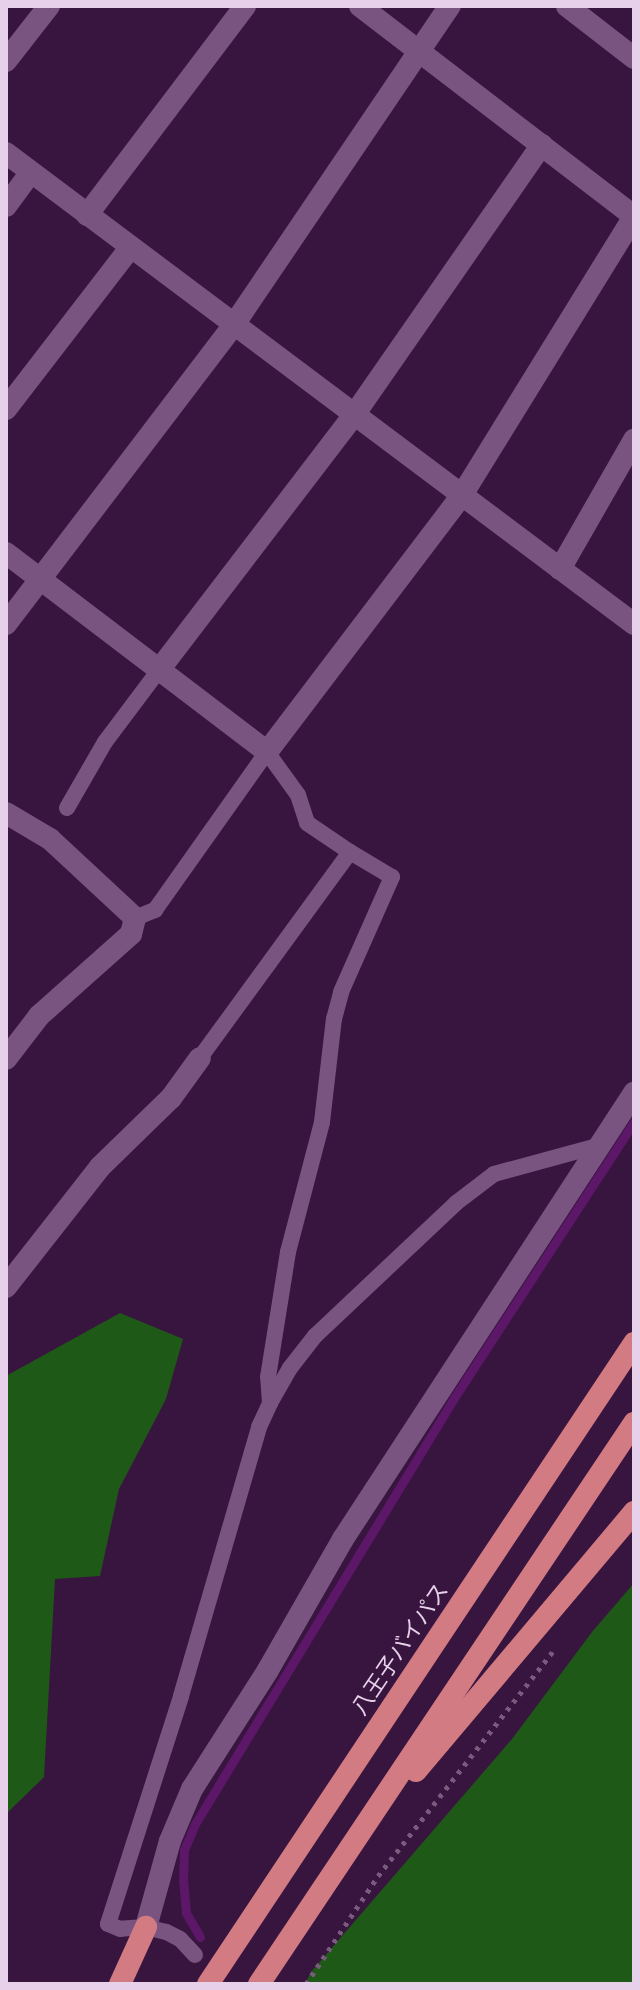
<!DOCTYPE html>
<meta charset="utf-8">
<style>
body{margin:0}
#map{position:relative;width:640px;height:1990px;overflow:hidden;background:#38153e;font-family:"Times New Roman","Noto Sans JP",serif}
div>[style]{position:absolute}
[style*='--x']{left:calc(var(--x)*1px);top:calc(var(--y)*1px);width:calc(var(--w)*1px);rotate:calc(var(--a)*1deg)}
.forest>*{inset:0;background:#1f5918}
.stream>*{height:9px;margin:-4.5px;padding:0 4.5px;transform-origin:4.5px;border-radius:4.5px;background:#5c1768}
.path>*{height:5px;margin-top:-2.5px;transform-origin:0;background:repeating-linear-gradient(90deg,#795b7e 0 4px,transparent 0 10px)}
.service>*{height:16px;margin:-8px;padding:0 8px;transform-origin:8px;border-radius:8px;background:#7a5481}
.minor>*{height:22px;margin:-11px;padding:0 11px;transform-origin:11px;border-radius:11px;background:#7a5481}
.trunk>*{height:22px;margin:-11px;padding:0 11px;transform-origin:11px;border-radius:11px;background:#d37b82}
span{translate:-50% -50%;white-space:nowrap;text-align:center;line-height:1.15;-webkit-text-stroke:8px #38153e;paint-order:stroke}
.street-label{font-size:22px;color:#e7d1ea}
.frame{position:absolute;inset:0;border:8px solid #e7d1ea;pointer-events:none}
</style>
<div id="map">
<div class="forest">
<i style="clip-path:polygon(120px 1313px,183px 1339px,166px 1399px,119px 1489px,100px 1576px,55px 1579px,44px 1777px,6px 1814px,6px 1376px)"></i>
<i style="clip-path:polygon(634px 1583px,634px 1984px,305px 1984px,311px 1972px,512px 1739px,592px 1632px)"></i>
</div>
<div class="stream">
<i style="--x:200;--y:1937;--w:28;--a:-120"></i>
<i style="--x:186;--y:1913;--w:32;--a:-95"></i>
<i style="--x:183;--y:1881;--w:31;--a:-88"></i>
<i style="--x:184;--y:1850;--w:28;--a:-67"></i>
<i style="--x:195;--y:1824;--w:499;--a:-58.7"></i>
<i style="--x:454;--y:1398;--w:330;--a:-56.9"></i>
</div>
<div class="path">
<i style="--x:306;--y:1984;--w:130;--a:-56.3"></i>
<i style="--x:378;--y:1876;--w:288;--a:-52.1"></i>
</div>
<div class="service">
<i style="--x:67;--y:808;--w:76;--a:-60.1"></i>
<i style="--x:105;--y:742;--w:90;--a:-53.1"></i>
<i style="--x:135;--y:918;--w:22;--a:-22"></i>
<i style="--x:155;--y:910;--w:194;--a:-54.7"></i>
<i style="--x:267;--y:752;--w:53;--a:54.2"></i>
<i style="--x:298;--y:795;--w:29;--a:72"></i>
<i style="--x:307;--y:823;--w:52;--a:34"></i>
<i style="--x:350;--y:852;--w:255;--a:126.1"></i>
<i style="--x:270;--y:1403;--w:26;--a:-94"></i>
<i style="--x:268;--y:1377;--w:127;--a:-80.9"></i>
<i style="--x:288;--y:1252;--w:134;--a:-75.3"></i>
<i style="--x:322;--y:1122;--w:104;--a:-83.4"></i>
<i style="--x:334;--y:1019;--w:28;--a:-75"></i>
<i style="--x:341;--y:992;--w:126;--a:-66.1"></i>
<i style="--x:392;--y:877;--w:49;--a:-149.2"></i>
<i style="--x:195;--y:1955;--w:22;--a:-133"></i>
<i style="--x:180;--y:1939;--w:16;--a:-153"></i>
<i style="--x:166;--y:1932;--w:21;--a:-166"></i>
<i style="--x:146;--y:1927;--w:26;--a:176"></i>
<i style="--x:120;--y:1929;--w:13;--a:-157"></i>
<i style="--x:108;--y:1924;--w:239;--a:-72.2"></i>
<i style="--x:181;--y:1696;--w:280;--a:-73.8"></i>
<i style="--x:259;--y:1427;--w:26;--a:-65"></i>
<i style="--x:270;--y:1403;--w:40;--a:-60.3"></i>
<i style="--x:290;--y:1368;--w:41;--a:-52"></i>
<i style="--x:315;--y:1336;--w:194;--a:-43.3"></i>
<i style="--x:456;--y:1203;--w:48;--a:-37.3"></i>
<i style="--x:494;--y:1174;--w:111;--a:-15.2"></i>
</div>
<div class="minor">
<i style="--x:360;--y:6;--w:345;--a:37.5"></i>
<i style="--x:567;--y:6;--w:85;--a:37.8"></i>
<i style="--x:6;--y:61;--w:70;--a:-52"></i>
<i style="--x:6;--y:153;--w:785;--a:36.87"></i>
<i style="--x:6;--y:206;--w:42;--a:-53.7"></i>
<i style="--x:87;--y:215;--w:262;--a:-52.9"></i>
<i style="--x:6;--y:409;--w:203;--a:-52.4"></i>
<i style="--x:6;--y:553;--w:328;--a:37.3"></i>
<i style="--x:267;--y:752;--w:323;--a:-52.8"></i>
<i style="--x:462;--y:495;--w:328;--a:-58.3"></i>
<i style="--x:560;--y:569;--w:149;--a:-60.2"></i>
<i style="--x:6;--y:624;--w:375;--a:-52.7"></i>
<i style="--x:233;--y:326;--w:387;--a:-55.9"></i>
<i style="--x:159;--y:670;--w:321;--a:-52.6"></i>
<i style="--x:354;--y:415;--w:329;--a:-55.2"></i>
<i style="--x:6;--y:813;--w:51;--a:30.6"></i>
<i style="--x:50;--y:839;--w:116;--a:42.9"></i>
<i style="--x:135;--y:918;--w:16;--a:104"></i>
<i style="--x:131;--y:934;--w:123;--a:138.3"></i>
<i style="--x:39;--y:1016;--w:54;--a:127.5"></i>
<i style="--x:6;--y:1287;--w:152;--a:-51.9"></i>
<i style="--x:100;--y:1167;--w:99;--a:-44.2"></i>
<i style="--x:171;--y:1098;--w:49;--a:-54.1"></i>
<i style="--x:146;--y:1927;--w:89;--a:-74.4"></i>
<i style="--x:170;--y:1841;--w:56;--a:-67.1"></i>
<i style="--x:192;--y:1789;--w:141;--a:-57.4"></i>
<i style="--x:268;--y:1670;--w:151;--a:-60.2"></i>
<i style="--x:343;--y:1539;--w:533;--a:-56.88"></i>
</div>
<div class="trunk">
<i style="--x:416;--y:1771;--w:339;--a:-49.9"></i>
<i style="--x:120;--y:1984;--w:63;--a:-65.5"></i>
<i style="--x:208;--y:1984;--w:770;--a:-56.39"></i>
<i style="--x:259;--y:1984;--w:675;--a:-56.24"></i>
</div>
<div class="street-label">
<span style="left:400px;top:1649px;rotate:-56deg">八王子バイパス</span>
</div>
<div class="frame"></div>
</div>
